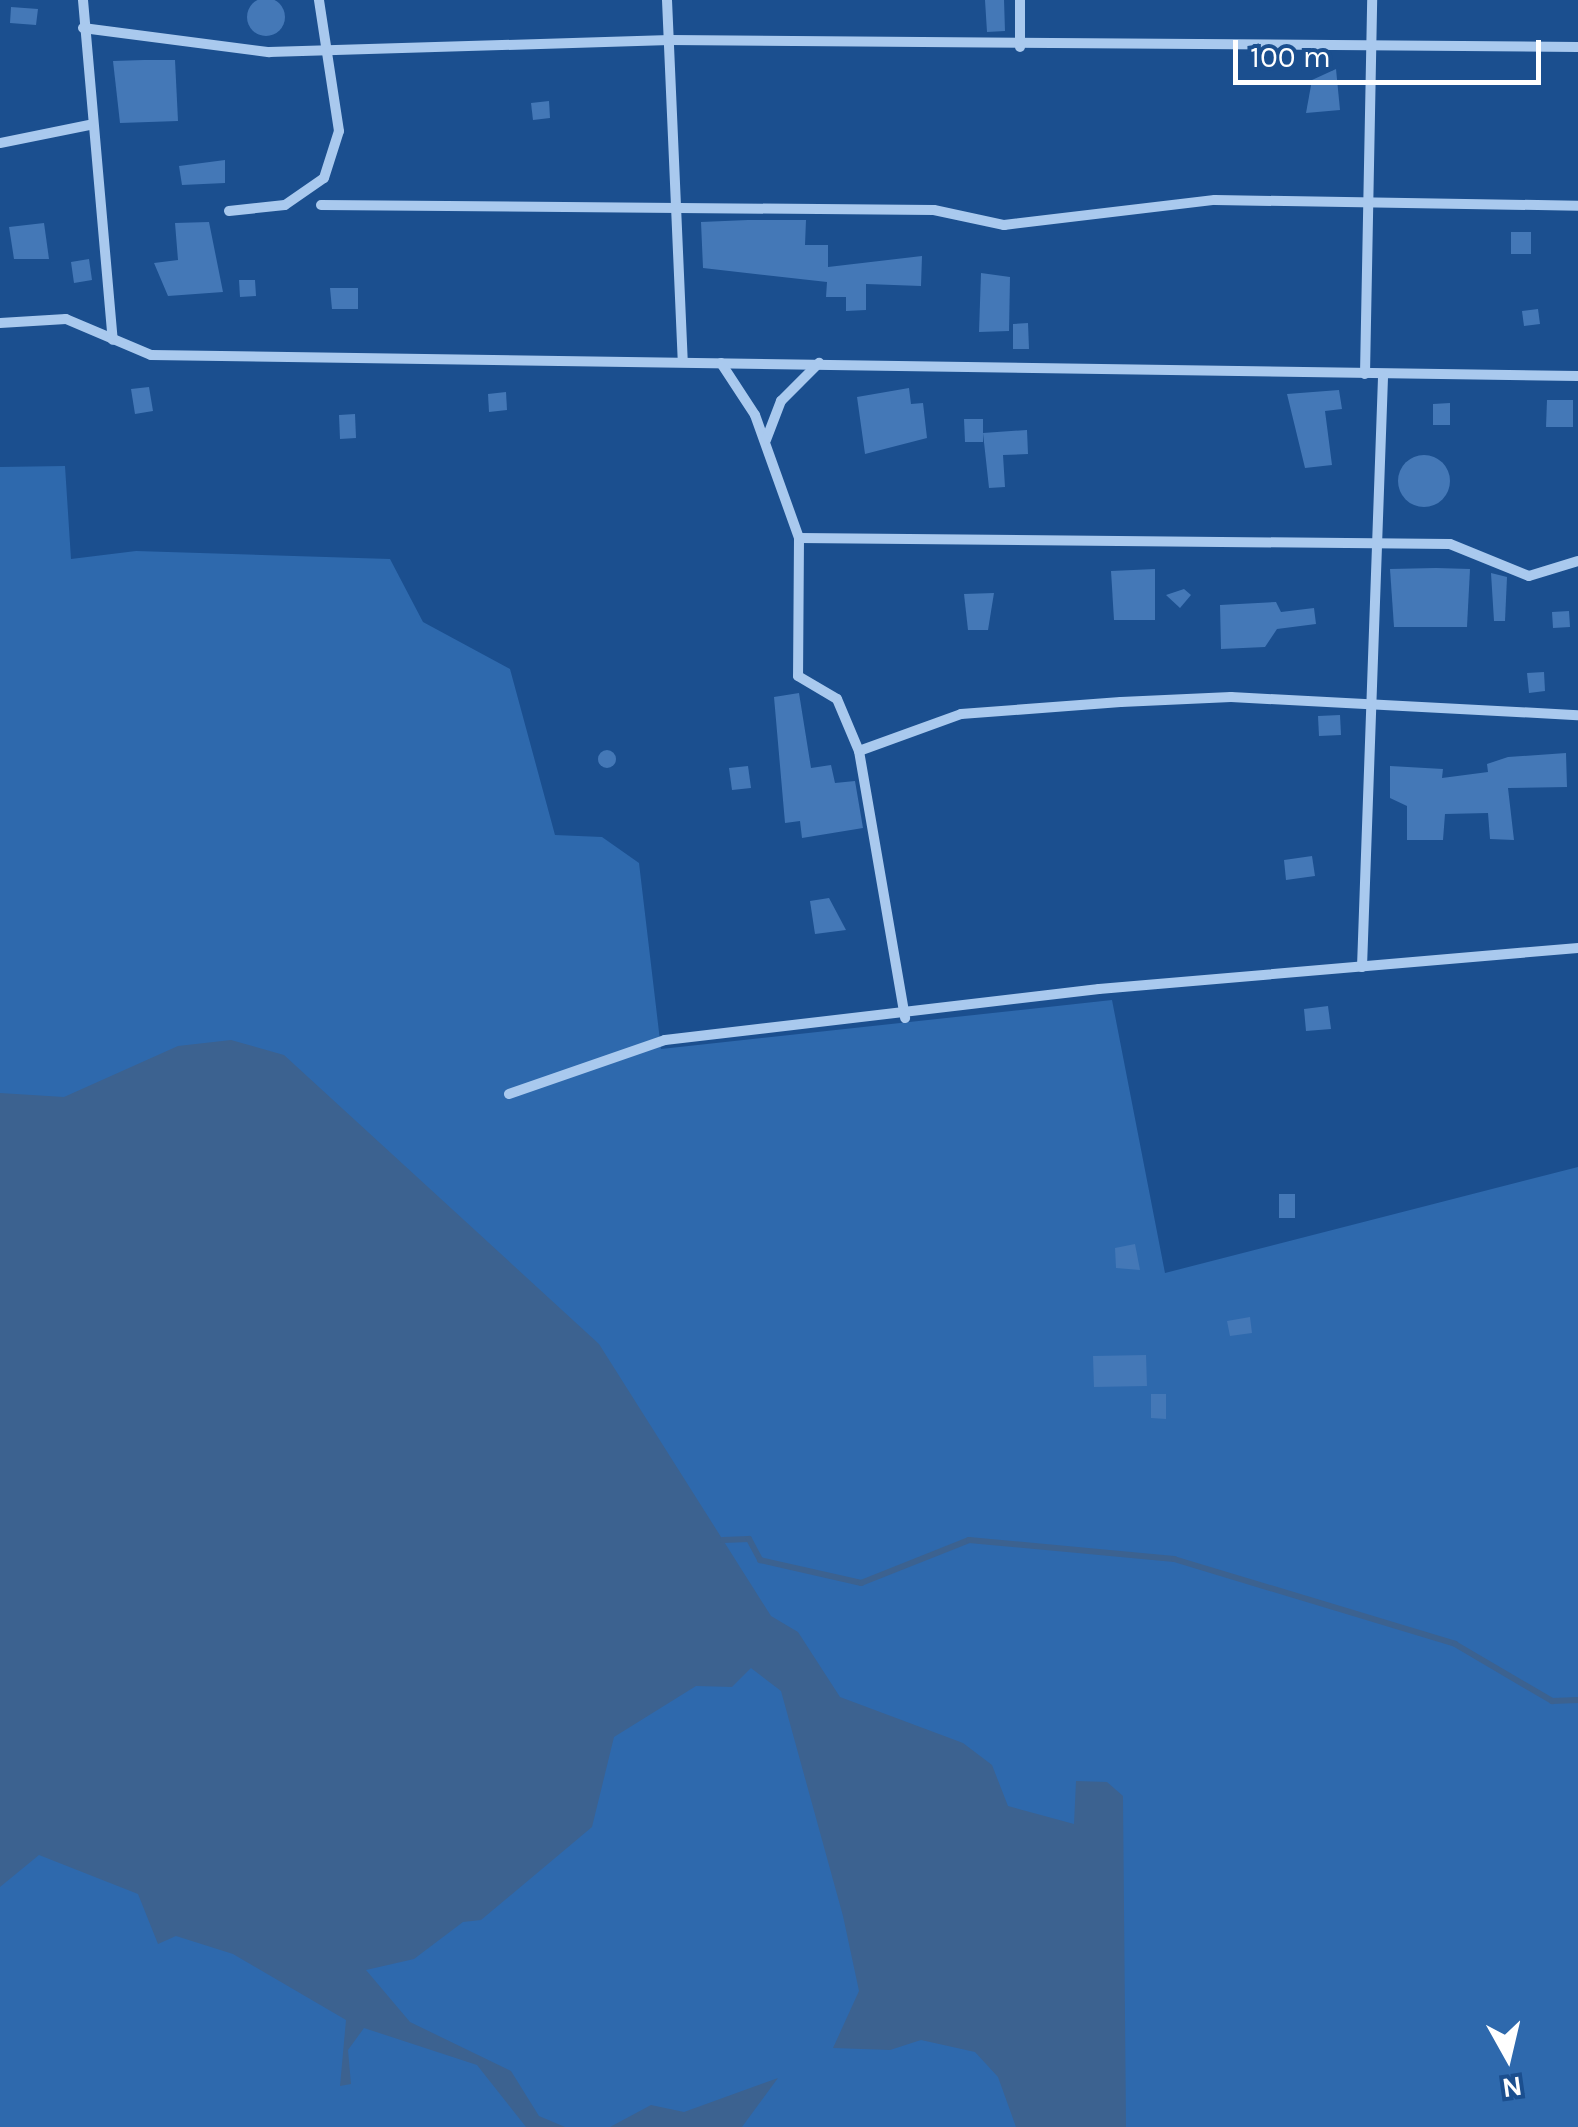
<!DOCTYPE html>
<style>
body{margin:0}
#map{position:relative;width:1578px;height:2127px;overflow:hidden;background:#1b4f8f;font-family:Karla,sans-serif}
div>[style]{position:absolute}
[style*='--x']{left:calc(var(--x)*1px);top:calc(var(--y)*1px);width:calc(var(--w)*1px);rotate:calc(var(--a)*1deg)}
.green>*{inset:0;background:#2e69ad}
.water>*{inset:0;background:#3c6290}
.stream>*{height:6px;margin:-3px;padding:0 3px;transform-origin:3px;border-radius:3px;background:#3c6290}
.building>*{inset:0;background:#4478b7}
.round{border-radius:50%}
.minor>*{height:10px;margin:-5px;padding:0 5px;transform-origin:5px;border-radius:5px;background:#a9c9ee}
span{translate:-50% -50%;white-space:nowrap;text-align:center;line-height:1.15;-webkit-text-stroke:10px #1b4f8f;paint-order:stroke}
.north{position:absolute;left:1458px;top:2007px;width:100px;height:100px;-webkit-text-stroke:8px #1b4f8f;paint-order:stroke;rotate:172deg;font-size:28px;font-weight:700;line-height:40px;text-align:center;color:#fff}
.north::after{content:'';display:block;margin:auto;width:35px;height:45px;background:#fff;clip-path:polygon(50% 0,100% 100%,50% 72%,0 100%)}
.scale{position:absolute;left:1233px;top:40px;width:308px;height:45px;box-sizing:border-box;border:5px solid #fff;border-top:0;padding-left:12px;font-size:30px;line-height:35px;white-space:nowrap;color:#fff;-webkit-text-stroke:8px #1b4f8f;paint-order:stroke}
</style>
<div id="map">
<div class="green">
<i style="clip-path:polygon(65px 466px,71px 559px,136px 551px,390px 559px,423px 622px,510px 669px,555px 835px,602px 837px,639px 863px,661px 1049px,1112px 1000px,1165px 1273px,1578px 1167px,1578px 2127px,0 2127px,0 467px)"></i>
</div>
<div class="water">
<i style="clip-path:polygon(231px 1040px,284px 1055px,599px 1344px,771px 1616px,798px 1632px,840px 1697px,963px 1743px,992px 1765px,1008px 1806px,1074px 1824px,1076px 1781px,1107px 1782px,1123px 1796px,1126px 2127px,1016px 2127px,998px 2077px,975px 2052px,921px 2040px,890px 2050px,833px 2048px,859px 1991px,843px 1916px,781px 1691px,751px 1668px,732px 1687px,696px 1686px,614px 1737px,592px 1827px,481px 1920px,463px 1922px,414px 1959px,366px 1970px,410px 2022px,511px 2071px,539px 2116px,565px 2127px,526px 2127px,477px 2065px,364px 2028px,348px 2050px,351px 2084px,340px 2086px,346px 2020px,233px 1954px,176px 1936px,158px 1944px,138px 1894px,39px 1855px,0 1887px,0 1093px,64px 1097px,178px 1046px)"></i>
<i style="clip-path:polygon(778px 2078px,742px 2127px,610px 2127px,651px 2105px,684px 2112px)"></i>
</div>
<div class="stream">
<i style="--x:723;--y:1540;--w:26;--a:-2"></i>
<i style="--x:749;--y:1539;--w:24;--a:62"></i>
<i style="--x:760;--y:1560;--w:104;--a:12.8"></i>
<i style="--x:861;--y:1583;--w:116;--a:-21.7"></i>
<i style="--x:969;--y:1540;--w:206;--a:5.3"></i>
<i style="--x:1174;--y:1559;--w:294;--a:16.8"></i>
<i style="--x:1455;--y:1644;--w:113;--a:30.4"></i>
<i style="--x:1552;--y:1701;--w:26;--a:-2"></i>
</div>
<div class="building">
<i class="round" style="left:247px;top:-2px;width:38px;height:38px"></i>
<i style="clip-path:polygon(985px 0,1004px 0,1005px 31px,987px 32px)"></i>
<i style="clip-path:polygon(11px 7px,38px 9px,36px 25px,10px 23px)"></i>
<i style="clip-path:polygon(144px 60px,175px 60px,178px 121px,120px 123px,113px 61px)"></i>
<i style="clip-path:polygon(1336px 69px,1340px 110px,1306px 113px,1312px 80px)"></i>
<i style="clip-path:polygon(549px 101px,550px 118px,533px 120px,531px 103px)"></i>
<i style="clip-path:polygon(225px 160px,225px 183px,182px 185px,179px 166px)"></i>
<i style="clip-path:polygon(748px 220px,806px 220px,805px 245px,828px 245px,828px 267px,922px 256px,921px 286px,866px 284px,866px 310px,846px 311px,846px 297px,826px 297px,827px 282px,703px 268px,701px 222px)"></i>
<i style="clip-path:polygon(209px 222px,223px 292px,168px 296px,154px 263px,178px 260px,175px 223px)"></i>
<i style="clip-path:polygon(44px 223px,49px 259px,14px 259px,9px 227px)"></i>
<i style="clip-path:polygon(1511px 232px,1531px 232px,1531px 254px,1511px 254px)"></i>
<i style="clip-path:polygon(89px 259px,92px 280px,74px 283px,71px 262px)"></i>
<i style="clip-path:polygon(981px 273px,1010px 277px,1009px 331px,979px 332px)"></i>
<i style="clip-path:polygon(239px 280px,255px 280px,256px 296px,240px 297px)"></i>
<i style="clip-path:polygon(330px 288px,358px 288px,358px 309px,332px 309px)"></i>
<i style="clip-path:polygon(1538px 309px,1540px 324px,1524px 326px,1522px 311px)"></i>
<i style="clip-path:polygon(1028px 323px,1029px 349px,1013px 349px,1013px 324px)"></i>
<i style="clip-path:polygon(149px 387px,153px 411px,135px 414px,131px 389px)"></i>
<i style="clip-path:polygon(909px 388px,911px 404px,923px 403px,927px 438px,865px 454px,857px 397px)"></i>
<i style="clip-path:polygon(1339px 390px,1342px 409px,1325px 411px,1332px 465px,1305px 468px,1287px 394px)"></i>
<i style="clip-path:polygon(506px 392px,507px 410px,489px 412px,488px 394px)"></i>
<i style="clip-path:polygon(1547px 400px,1573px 400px,1573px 427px,1546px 427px)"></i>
<i style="clip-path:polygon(1450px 403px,1450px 425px,1433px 425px,1433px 404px)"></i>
<i style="clip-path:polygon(355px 414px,356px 438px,340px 439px,339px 415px)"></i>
<i style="clip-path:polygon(964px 419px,983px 419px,983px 442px,965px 442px)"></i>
<i style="clip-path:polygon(1027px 430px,1028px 454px,1003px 455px,1005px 487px,989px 488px,983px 433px)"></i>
<i class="round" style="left:1398px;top:455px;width:52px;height:52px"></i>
<i style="clip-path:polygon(1436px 568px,1470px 569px,1467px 627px,1394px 627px,1390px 569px)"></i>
<i style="clip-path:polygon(1155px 569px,1155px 620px,1114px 620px,1111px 571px)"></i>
<i style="clip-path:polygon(1491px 573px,1507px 577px,1505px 621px,1494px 621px)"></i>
<i style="clip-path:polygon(1184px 589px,1191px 595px,1180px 608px,1166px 595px)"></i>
<i style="clip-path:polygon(994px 593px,988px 630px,968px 630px,964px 594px)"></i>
<i style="clip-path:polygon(1276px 602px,1281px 612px,1314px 608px,1316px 624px,1277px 629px,1265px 647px,1221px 649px,1220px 605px)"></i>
<i style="clip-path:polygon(1569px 611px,1570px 627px,1553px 628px,1552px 612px)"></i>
<i style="clip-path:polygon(1544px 672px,1545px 691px,1529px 693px,1527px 673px)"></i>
<i style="clip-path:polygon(799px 693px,811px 768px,831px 765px,835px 783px,855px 781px,863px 828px,802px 838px,800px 821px,785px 823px,774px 697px)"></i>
<i style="clip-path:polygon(1340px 715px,1341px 735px,1319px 736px,1318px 716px)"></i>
<i class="round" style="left:598px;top:750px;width:18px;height:18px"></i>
<i style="clip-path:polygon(1566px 753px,1567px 787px,1508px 788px,1514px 840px,1490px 839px,1488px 813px,1445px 814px,1443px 840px,1407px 840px,1407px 806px,1390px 798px,1390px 766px,1443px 769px,1442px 778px,1488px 772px,1487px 764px,1508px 757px)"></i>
<i style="clip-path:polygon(748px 766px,751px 788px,732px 790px,729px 768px)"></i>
<i style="clip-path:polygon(1312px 856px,1315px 876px,1286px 880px,1284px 860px)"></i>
<i style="clip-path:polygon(829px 898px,846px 930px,815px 934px,810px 901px)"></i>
<i style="clip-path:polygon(1328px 1006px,1331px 1029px,1306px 1031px,1304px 1009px)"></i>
<i style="clip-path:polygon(1279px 1194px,1295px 1194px,1295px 1218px,1279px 1218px)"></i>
<i style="clip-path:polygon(1135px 1244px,1140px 1270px,1116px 1268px,1115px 1248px)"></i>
<i style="clip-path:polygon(1250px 1317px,1252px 1333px,1230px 1336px,1227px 1321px)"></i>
<i style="clip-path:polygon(1146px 1355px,1147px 1386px,1094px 1387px,1093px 1356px)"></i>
<i style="clip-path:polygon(1151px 1394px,1166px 1394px,1166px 1419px,1151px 1418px)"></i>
</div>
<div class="minor">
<i style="--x:83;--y:0;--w:341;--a:85"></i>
<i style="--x:667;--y:0;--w:362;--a:87.5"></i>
<i style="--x:83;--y:28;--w:188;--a:7.4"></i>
<i style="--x:269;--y:52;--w:401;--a:-1.7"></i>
<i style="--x:670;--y:40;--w:908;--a:0.44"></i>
<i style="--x:1020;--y:47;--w:47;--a:-90"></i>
<i style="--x:0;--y:143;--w:91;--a:-11.4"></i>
<i style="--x:321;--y:205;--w:613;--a:0.47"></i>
<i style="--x:934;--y:210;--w:72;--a:12.1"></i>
<i style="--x:1004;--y:225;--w:212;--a:-6.8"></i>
<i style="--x:1215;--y:200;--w:363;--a:0.9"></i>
<i style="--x:229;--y:211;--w:56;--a:-6.1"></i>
<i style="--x:285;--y:205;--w:47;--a:-34.7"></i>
<i style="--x:324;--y:178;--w:49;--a:-72.3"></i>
<i style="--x:339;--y:131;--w:133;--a:-98.7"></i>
<i style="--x:0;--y:323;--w:66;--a:-3.5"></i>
<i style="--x:66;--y:319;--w:92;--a:23"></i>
<i style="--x:151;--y:355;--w:1427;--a:0.84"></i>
<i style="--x:721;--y:363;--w:62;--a:56.8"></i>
<i style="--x:755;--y:415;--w:131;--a:70.3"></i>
<i style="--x:799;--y:538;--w:138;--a:90.4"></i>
<i style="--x:798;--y:676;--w:45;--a:30.5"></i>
<i style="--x:837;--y:699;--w:56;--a:67.1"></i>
<i style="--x:859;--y:751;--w:271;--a:80.2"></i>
<i style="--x:1365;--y:374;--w:374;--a:-88.9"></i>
<i style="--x:766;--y:440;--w:42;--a:-69"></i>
<i style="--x:781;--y:401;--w:54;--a:-45"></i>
<i style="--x:799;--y:538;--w:651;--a:0.53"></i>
<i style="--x:1450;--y:544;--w:85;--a:22.1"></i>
<i style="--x:1529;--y:576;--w:51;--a:-17"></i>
<i style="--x:859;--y:751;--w:109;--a:-19.9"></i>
<i style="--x:961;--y:714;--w:160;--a:-4.3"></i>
<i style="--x:1121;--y:702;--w:110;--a:-2.6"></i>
<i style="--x:1231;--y:697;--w:347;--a:3"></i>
<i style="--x:1362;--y:967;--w:591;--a:-87.96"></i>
<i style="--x:509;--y:1094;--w:165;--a:-19.1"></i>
<i style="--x:665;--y:1040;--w:437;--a:-6.7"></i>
<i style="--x:1099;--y:989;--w:481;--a:-4.9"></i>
</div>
<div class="north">N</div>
<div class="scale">100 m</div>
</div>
